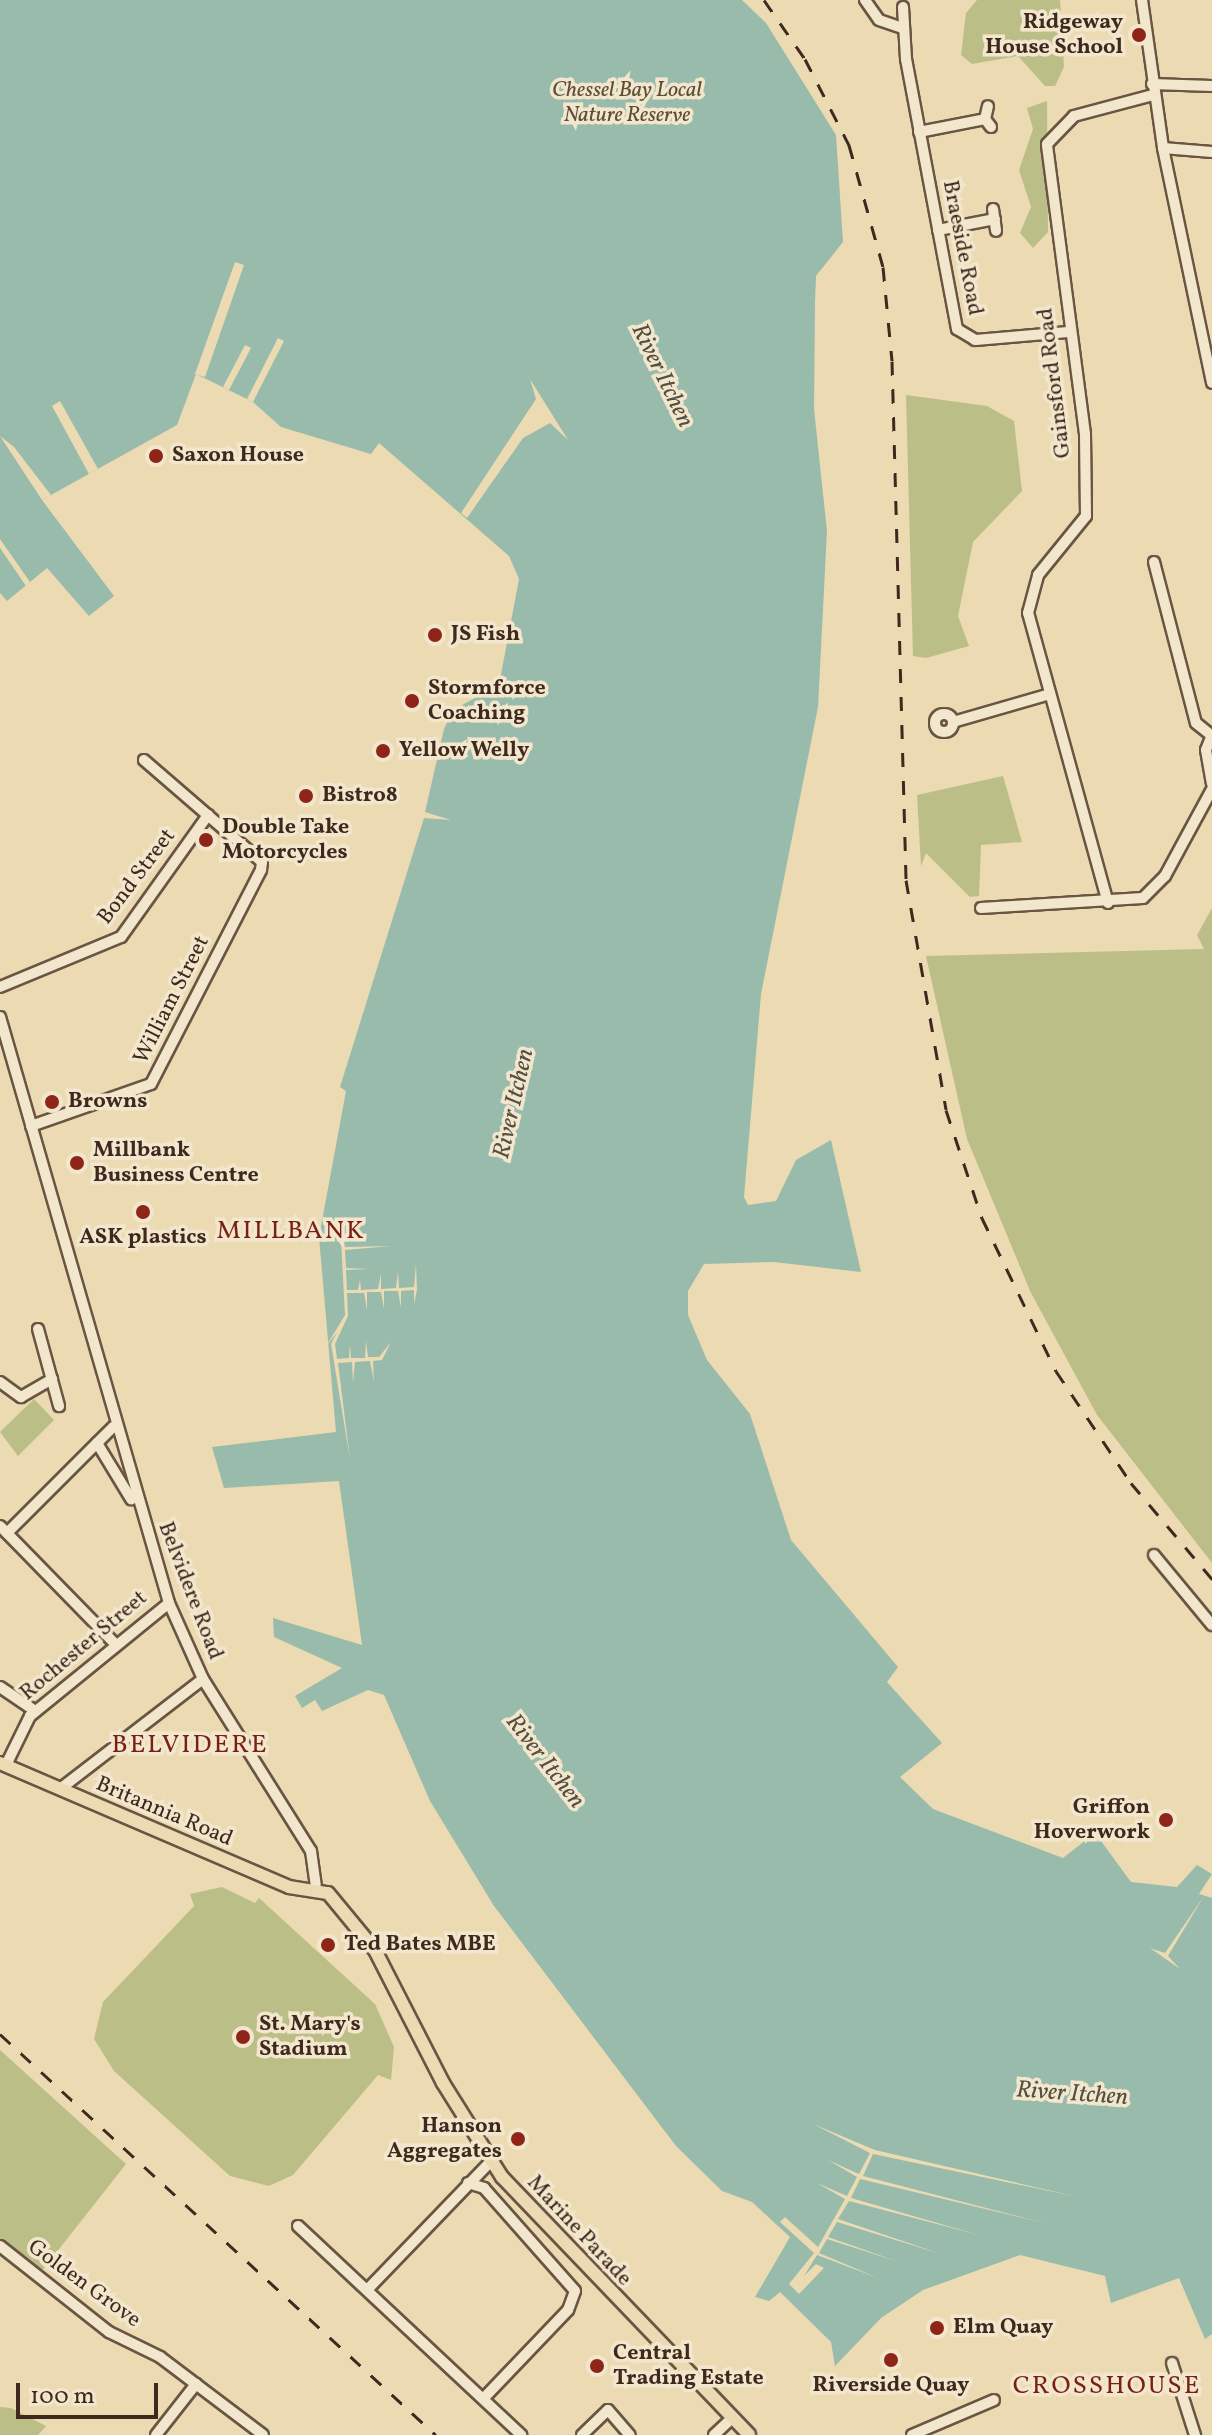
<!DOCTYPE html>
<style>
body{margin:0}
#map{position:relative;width:1212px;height:2435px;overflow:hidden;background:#ebdab2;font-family:Vollkorn,serif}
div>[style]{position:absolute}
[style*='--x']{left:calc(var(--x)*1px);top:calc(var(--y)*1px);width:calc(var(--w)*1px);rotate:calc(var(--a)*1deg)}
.green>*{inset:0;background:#bcbe88}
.water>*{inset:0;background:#98bbac}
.pier>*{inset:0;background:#ebdab2}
.roads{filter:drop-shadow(2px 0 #6a5543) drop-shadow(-2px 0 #6a5543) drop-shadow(0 2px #6a5543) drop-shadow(0 -2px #6a5543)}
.minor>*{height:10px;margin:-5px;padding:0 5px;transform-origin:5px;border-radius:5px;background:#f2e7cd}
.minor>.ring{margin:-5px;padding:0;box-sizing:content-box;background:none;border:10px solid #f2e7cd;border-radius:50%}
.major>*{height:12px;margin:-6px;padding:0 6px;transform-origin:6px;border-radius:6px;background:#ebdab2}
.rail>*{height:3px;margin-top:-1.5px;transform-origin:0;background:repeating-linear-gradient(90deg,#3f291e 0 14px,transparent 0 28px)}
.dots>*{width:22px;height:22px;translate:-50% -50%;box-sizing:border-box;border:4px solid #f2e7cd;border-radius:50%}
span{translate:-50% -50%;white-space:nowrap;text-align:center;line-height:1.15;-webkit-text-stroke:7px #f2e7cd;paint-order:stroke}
.poi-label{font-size:22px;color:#3f291e;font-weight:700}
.right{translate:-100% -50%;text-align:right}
.left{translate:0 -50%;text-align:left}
.park-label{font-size:22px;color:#5e4e38;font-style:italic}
.street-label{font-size:22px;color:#3f291e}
.water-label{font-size:24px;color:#554e42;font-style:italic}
.quarter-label{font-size:26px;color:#7a1f14;letter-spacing:2px}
.scale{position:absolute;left:16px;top:2383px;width:142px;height:36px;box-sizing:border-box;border:4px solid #3f291e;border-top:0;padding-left:10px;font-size:24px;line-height:28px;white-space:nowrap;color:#3f291e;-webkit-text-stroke:6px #f2e7cd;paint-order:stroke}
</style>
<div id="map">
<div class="green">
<i style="clip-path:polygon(977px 0,1060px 0,1064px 67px,1055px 86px,1045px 86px,1018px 56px,972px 64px,961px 55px,966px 13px)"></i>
<i style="clip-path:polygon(1047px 101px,1048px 232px,1033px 248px,1020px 233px,1031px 207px,1019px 170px,1033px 129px,1027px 108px)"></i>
<i style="clip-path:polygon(906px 395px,987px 406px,1014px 421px,1022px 491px,973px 542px,958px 616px,969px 646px,926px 658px,913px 656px)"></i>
<i style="clip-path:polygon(1003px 776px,1022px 842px,981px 845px,979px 896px,970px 897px,926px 853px,921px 866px,917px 795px)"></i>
<i style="clip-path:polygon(1212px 908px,1212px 1563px,1097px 1415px,1031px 1293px,967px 1139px,926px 956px,1204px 949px,1197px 935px)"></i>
<i style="clip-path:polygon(34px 1399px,54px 1420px,18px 1456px,0 1432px)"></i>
<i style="clip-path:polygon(222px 1887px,255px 1903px,259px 1898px,375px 2004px,394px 2047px,391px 2080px,378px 2075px,293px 2175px,269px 2186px,230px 2176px,114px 2071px,94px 2039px,103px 2002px,194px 1906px,190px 1894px)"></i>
<i style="clip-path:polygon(0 2050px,126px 2164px,41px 2272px,0 2240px)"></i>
<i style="clip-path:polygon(0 2407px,11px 2408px,46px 2426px,38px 2435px,0 2435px)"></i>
</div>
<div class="water">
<i style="clip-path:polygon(0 0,742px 0,766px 23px,836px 135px,843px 242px,816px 276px,815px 303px,814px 409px,827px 531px,818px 707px,761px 994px,744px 1197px,748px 1205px,776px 1201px,796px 1160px,831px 1140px,861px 1272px,774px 1262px,704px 1264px,688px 1291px,688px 1315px,707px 1360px,750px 1414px,791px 1540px,898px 1667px,887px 1682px,942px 1743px,900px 1777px,933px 1809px,1063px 1858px,1095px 1833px,1131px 1882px,1177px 1887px,1197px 1865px,1212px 1874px,1199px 1894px,1212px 1898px,1212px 2334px,1205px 2339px,1179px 2278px,1111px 2303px,1105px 2276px,1020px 2255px,923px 2290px,881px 2318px,835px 2366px,831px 2342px,780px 2292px,769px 2301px,755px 2297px,790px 2237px,752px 2202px,722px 2191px,676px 2146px,494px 1906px,430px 1801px,384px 1695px,368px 1690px,322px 1711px,315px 1700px,302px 1708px,295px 1696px,342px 1668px,274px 1637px,273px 1618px,362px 1645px,339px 1481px,224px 1488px,212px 1447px,336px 1432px,319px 1237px,346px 1091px,340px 1087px,424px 818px,451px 820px,425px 812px,444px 729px,453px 710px,499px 685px,519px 579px,509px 556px,379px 443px,371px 454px,281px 427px,253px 402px,196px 374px,177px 425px,42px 500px,114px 596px,89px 616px,47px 568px,7px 601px,0 593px)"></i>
</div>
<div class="pier">
<i style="clip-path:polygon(235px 262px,244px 265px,205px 377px,195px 374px)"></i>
<i style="clip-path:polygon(278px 338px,284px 341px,253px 402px,247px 399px)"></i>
<i style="clip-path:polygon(245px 345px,251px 348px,229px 390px,223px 387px)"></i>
<i style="clip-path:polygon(530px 379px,568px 440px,550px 423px,523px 438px,467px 518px,461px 513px,536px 399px)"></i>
<i style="clip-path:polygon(60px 401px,98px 469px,89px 474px,52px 406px)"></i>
<i style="clip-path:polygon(0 436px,14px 447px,51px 495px,42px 500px)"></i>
<i style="clip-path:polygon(0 539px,30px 582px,26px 586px,0 548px)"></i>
<i style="clip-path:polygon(340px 1220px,345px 1247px,392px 1246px,345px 1250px,346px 1268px,369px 1269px,346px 1270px,347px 1290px,358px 1290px,360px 1280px,361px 1290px,378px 1289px,381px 1274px,381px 1289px,396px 1288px,398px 1271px,399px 1288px,414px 1287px,416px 1264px,417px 1290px,414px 1304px,414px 1290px,401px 1291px,401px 1308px,398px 1291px,384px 1291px,384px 1309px,381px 1292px,367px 1292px,367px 1310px,364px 1293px,347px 1293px,348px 1316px,335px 1344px,337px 1359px,349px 1358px,350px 1344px,351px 1358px,365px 1358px,366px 1341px,368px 1357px,379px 1357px,391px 1342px,382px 1360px,373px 1361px,374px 1382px,370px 1361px,355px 1362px,353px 1383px,352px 1362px,338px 1363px,350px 1459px,331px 1344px,337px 1332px,325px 1348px,345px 1315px)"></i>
<i style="clip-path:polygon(1204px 1896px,1168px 1956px,1180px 1969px,1150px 1948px,1165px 1953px)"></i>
<i style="clip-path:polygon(813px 2124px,875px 2150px,1078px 2197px,873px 2154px,863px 2176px,1048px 2224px,860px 2179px,851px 2198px,979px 2235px,849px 2201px,838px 2219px,941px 2254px,837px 2222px,828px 2237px,899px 2262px,827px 2239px,819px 2253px,878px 2278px,817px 2255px,804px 2276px,816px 2264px,824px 2268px,799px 2294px,789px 2284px,814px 2253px,780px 2222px,785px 2217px,818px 2247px,845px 2199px,817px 2183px,847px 2196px,857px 2177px,828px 2160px,859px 2174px,870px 2153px)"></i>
</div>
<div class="roads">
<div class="minor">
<i style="--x:865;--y:0;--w:24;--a:55"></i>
<i style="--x:879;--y:20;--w:24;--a:19"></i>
<i style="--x:1142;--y:0;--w:149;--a:81.9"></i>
<i style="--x:1163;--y:148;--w:240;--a:78.2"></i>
<i style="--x:903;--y:7;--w:52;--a:86.7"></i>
<i style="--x:906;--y:59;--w:275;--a:79.3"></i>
<i style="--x:957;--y:329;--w:21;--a:31"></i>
<i style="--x:975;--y:340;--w:94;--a:-4.9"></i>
<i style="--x:1152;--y:84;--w:60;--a:1.9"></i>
<i style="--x:985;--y:119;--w:13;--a:-77"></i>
<i style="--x:919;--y:132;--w:67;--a:-11.1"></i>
<i style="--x:985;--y:119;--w:10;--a:53"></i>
<i style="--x:1163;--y:148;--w:49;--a:4.7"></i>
<i style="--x:993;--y:209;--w:22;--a:82"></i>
<i style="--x:938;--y:230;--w:58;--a:-10.9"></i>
<i style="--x:1154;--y:562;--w:166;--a:75.4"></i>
<i style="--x:1196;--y:723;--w:19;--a:39"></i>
<i class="ring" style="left:935px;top:714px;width:8px;height:8px"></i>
<i style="--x:953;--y:722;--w:101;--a:-16.1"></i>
<i style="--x:1212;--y:735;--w:16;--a:112"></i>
<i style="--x:1206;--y:750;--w:34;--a:80"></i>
<i style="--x:1108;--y:903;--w:301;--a:-105.4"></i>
<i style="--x:1028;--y:613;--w:39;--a:-75"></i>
<i style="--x:1038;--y:575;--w:76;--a:-50.9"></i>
<i style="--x:1086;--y:516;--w:82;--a:-90.7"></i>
<i style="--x:1085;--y:434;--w:292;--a:-97.5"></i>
<i style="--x:1047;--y:144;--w:39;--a:-46"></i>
<i style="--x:1074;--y:116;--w:82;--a:-14.9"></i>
<i style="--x:981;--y:908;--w:162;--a:-3.5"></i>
<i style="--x:1143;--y:898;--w:31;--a:-45"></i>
<i style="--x:1165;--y:876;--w:99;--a:-61.6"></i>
<i style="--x:0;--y:987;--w:131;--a:-22.5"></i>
<i style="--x:121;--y:937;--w:150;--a:-54.5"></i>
<i style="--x:0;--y:1017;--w:610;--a:73.91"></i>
<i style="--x:169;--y:1603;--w:83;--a:65.9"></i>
<i style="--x:203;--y:1679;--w:203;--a:57.9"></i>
<i style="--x:311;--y:1851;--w:34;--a:82"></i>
<i style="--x:31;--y:1126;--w:127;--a:-19.3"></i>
<i style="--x:151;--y:1084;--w:241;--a:-62.8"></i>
<i style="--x:261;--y:870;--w:8;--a:-83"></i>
<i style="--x:262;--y:862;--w:156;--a:-139.2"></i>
<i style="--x:38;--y:1329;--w:80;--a:74.7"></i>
<i style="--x:0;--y:1382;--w:26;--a:36"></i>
<i style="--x:21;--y:1397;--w:36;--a:-30"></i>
<i style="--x:97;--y:1443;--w:66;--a:58.7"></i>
<i style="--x:0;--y:1526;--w:165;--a:45.7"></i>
<i style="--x:7;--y:1533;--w:150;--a:-45"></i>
<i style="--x:1154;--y:1555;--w:91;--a:50.4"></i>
<i style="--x:0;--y:1687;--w:42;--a:34.4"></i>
<i style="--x:6;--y:1765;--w:55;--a:-63.9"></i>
<i style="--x:30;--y:1716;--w:179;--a:-39.1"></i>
<i style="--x:60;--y:1789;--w:180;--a:-37.6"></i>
<i style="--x:468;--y:2183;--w:17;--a:17"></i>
<i style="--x:484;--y:2188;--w:137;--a:48.5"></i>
<i style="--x:575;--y:2291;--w:20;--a:110"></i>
<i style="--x:568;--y:2310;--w:122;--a:133.7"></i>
<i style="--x:298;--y:2226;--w:306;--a:43.1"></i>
<i style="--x:0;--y:2246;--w:139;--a:38.3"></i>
<i style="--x:109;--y:2332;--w:57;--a:26.1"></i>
<i style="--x:160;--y:2357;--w:129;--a:37.1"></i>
<i style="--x:367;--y:2290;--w:178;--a:-46.1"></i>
<i style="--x:1172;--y:2363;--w:76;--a:72.3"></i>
<i style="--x:156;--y:2435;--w:65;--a:-51.9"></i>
<i style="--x:582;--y:2435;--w:36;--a:-44"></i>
<i style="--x:608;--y:2410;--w:33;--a:49"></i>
<i style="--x:714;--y:2435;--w:25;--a:-43"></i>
<i style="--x:912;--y:2435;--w:89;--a:-23.1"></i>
</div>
<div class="major">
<i style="--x:0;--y:1763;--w:314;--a:23.2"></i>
<i style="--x:289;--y:1887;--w:39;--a:9"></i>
<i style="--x:328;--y:1893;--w:74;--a:50.5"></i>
<i style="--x:375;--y:1950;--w:149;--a:62.9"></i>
<i style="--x:443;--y:2083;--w:111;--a:57.9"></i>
<i style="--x:502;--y:2177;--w:357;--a:46.2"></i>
</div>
</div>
<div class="rail">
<i style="--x:764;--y:0;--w:72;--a:55.2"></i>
<i style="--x:805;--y:59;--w:97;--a:62.9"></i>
<i style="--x:849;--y:145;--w:127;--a:74.4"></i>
<i style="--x:883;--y:267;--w:94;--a:84.5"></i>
<i style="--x:892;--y:361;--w:519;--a:88.45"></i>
<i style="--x:906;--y:880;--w:233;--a:80.1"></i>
<i style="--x:946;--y:1110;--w:114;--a:71.6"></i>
<i style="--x:982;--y:1218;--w:170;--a:64.2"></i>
<i style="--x:1056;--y:1371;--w:135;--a:56.2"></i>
<i style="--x:1131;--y:1483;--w:126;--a:49.8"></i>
<i style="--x:0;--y:2034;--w:592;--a:42.61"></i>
</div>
<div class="dots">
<i style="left:1139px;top:35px;background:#8f2418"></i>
<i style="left:156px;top:456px;background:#8f2418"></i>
<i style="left:435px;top:635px;background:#8f2418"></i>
<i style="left:412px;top:701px;background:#8f2418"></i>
<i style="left:383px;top:751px;background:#8f2418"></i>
<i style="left:306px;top:796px;background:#8f2418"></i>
<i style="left:206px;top:840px;background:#8f2418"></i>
<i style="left:52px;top:1102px;background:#8f2418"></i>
<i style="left:77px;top:1163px;background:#8f2418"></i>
<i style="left:143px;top:1212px;background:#8f2418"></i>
<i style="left:1166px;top:1820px;background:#8f2418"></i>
<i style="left:328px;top:1945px;background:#8f2418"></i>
<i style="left:243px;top:2037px;background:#8f2418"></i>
<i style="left:518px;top:2139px;background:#8f2418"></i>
<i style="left:937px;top:2328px;background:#8f2418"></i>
<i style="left:891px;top:2360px;background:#8f2418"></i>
<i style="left:597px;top:2366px;background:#8f2418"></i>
</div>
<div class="poi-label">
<span class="right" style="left:1123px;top:35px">Ridgeway<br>House School</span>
<span class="left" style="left:172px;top:456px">Saxon House</span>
<span class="left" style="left:451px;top:635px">JS Fish</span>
<span class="left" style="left:428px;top:701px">Stormforce<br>Coaching</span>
<span class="left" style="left:399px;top:751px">Yellow Welly</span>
<span class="left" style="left:322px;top:796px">Bistro8</span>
<span class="left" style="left:222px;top:840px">Double Take<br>Motorcycles</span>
<span class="left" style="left:68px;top:1102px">Browns</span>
<span class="left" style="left:93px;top:1163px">Millbank<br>Business Centre</span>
<span style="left:143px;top:1238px">ASK plastics</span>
<span class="right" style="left:1150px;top:1820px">Griffon<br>Hoverwork</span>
<span class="left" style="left:344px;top:1945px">Ted Bates MBE</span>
<span class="left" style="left:259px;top:2037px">St. Mary's<br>Stadium</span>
<span class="right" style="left:502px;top:2139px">Hanson<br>Aggregates</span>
<span class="left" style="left:953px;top:2328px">Elm Quay</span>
<span class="left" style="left:613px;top:2366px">Central<br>Trading Estate</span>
<span style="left:891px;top:2386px">Riverside Quay</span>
</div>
<div class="park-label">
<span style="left:627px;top:103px">Chessel Bay Local<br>Nature Reserve</span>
</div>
<div class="street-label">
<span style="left:962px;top:248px;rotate:79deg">Braeside Road</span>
<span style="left:1055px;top:383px;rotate:-97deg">Gainsford Road</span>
<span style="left:137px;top:877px;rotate:-53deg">Bond Street</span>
<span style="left:172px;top:1000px;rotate:-63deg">William Street</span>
<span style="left:190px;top:1591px;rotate:69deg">Belvidere Road</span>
<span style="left:84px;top:1646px;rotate:-40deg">Rochester Street</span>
<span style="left:164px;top:1812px;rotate:23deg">Britannia Road</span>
<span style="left:579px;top:2231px;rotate:47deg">Marine Parade</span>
<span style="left:84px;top:2284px;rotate:36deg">Golden Grove</span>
</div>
<div class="water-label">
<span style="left:661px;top:376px;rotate:64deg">River Itchen</span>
<span style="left:515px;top:1104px;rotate:-77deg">River Itchen</span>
<span style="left:544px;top:1762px;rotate:52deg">River Itchen</span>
<span style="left:1072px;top:2095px;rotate:4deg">River Itchen</span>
</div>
<div class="quarter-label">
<span style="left:291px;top:1232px">MILLBANK</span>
<span style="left:190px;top:1746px">BELVIDERE</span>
<span style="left:1107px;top:2387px">CROSSHOUSE</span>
</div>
<div class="scale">100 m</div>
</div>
